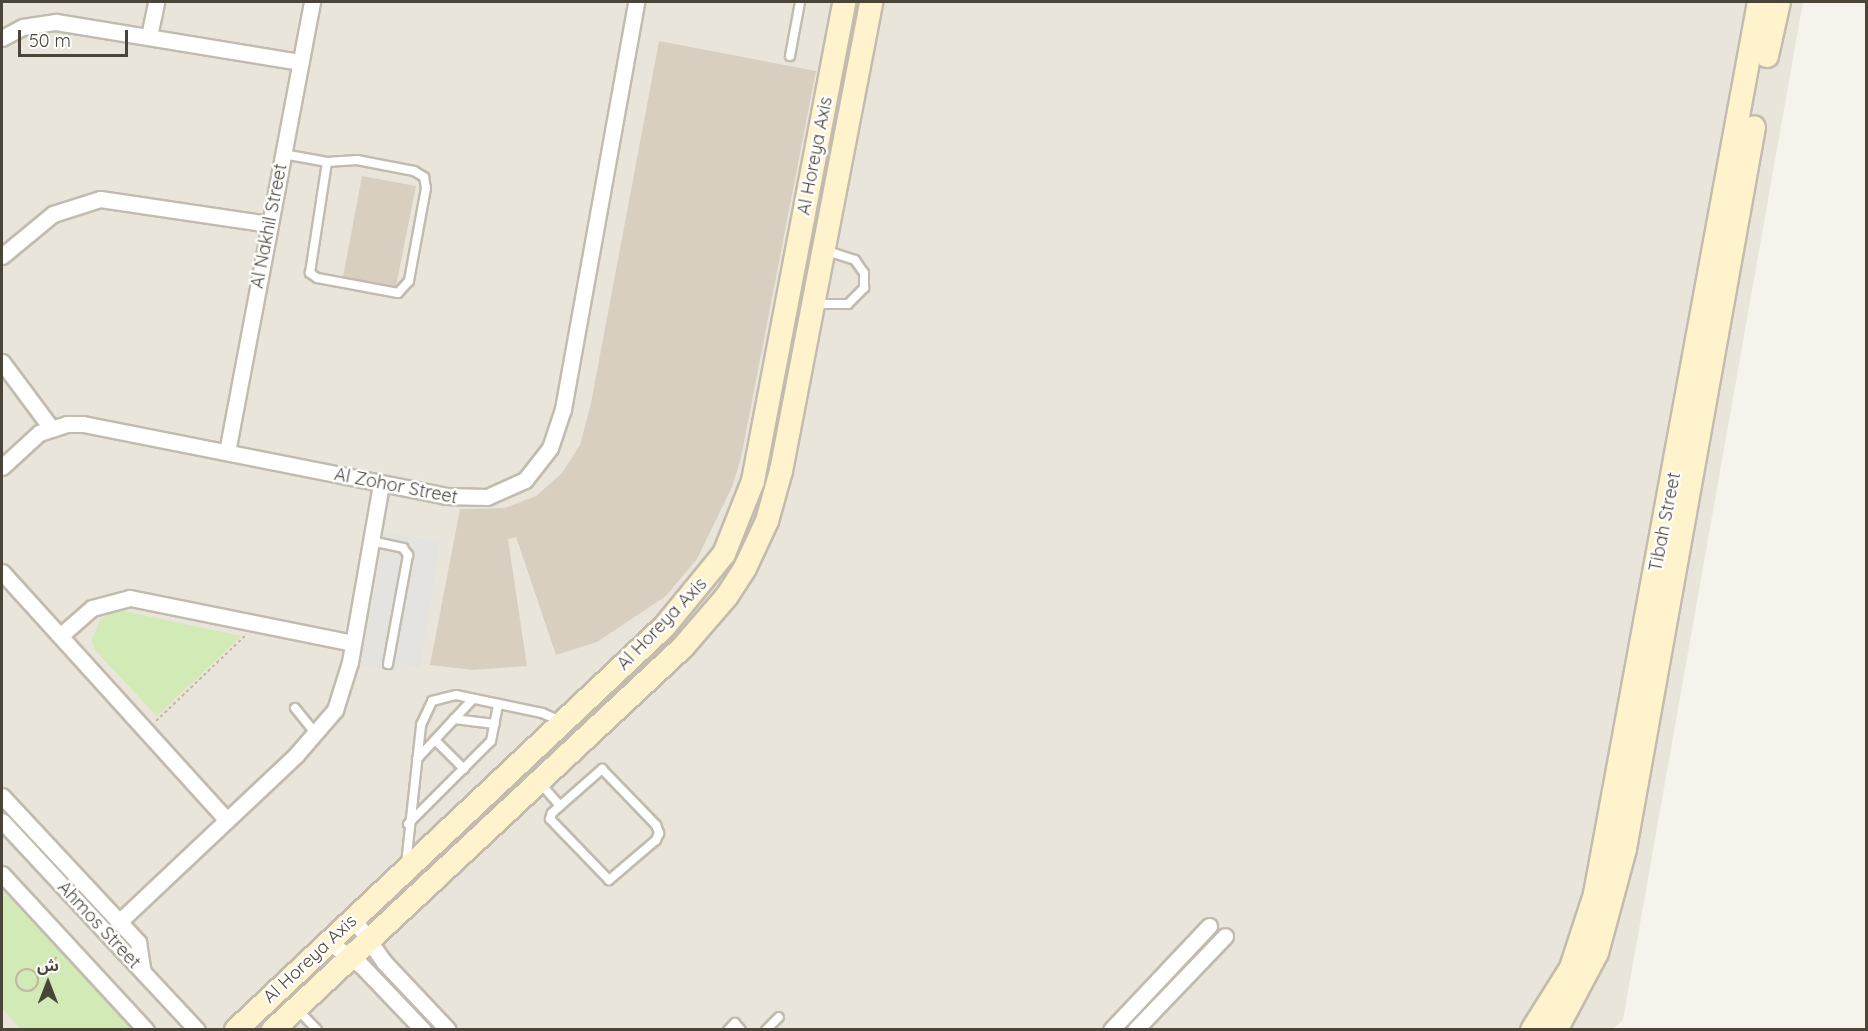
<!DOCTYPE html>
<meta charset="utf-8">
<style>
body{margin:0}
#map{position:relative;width:1868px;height:1031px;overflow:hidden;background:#f6f3ec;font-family:Quicksand,"Noto Sans Arabic",sans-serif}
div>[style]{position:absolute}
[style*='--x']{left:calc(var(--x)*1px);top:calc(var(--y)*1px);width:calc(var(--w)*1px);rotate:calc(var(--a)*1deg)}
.residential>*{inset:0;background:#eae5da}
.green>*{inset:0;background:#d2eab5}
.parking>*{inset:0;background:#e5e3e0}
.building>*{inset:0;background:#d8cfc1}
.path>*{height:2px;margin-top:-1px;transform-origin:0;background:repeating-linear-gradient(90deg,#c4b79f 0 3px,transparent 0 6px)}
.path>.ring{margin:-1px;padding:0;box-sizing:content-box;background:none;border:2px solid #c4b79f;border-radius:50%}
.roads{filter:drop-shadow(2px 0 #c2bbae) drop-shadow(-2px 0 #c2bbae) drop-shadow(0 2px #c2bbae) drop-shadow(0 -2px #c2bbae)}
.lane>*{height:8px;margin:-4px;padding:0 4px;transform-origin:4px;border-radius:4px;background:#fff}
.street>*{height:15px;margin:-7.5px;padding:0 7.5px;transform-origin:7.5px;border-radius:7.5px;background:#fff}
.secondary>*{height:22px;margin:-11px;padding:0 11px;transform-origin:11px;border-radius:11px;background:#fff3cd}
span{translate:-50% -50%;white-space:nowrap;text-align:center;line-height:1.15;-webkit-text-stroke:5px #fff;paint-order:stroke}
.street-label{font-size:18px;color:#4b4439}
.frame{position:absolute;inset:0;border:3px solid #4b4439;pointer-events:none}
.north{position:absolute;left:18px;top:953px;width:60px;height:60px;-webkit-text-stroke:4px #fff;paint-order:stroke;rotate:0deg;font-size:16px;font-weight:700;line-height:24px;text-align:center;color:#4b4439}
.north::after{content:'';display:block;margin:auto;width:21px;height:27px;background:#4b4439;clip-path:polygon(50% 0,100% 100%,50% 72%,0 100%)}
.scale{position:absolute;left:18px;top:30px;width:110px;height:27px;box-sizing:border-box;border:3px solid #4b4439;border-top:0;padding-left:8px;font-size:18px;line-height:21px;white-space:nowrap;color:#4b4439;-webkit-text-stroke:4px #fff;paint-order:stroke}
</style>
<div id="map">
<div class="residential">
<i style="clip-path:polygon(2px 2px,1803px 2px,1623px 1020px,1613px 1029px,2px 1030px)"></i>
</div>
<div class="green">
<i style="clip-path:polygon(123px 611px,241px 636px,157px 716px,95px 650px,92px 640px,100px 620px,110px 613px)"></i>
<i style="clip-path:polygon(2px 890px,133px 1029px,21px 1029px,2px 1009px)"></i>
</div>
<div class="parking">
<i style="clip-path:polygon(385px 532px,440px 541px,420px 668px,399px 664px,396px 672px,360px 665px)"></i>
</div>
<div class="building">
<i style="clip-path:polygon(659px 41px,816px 71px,741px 458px,732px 487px,697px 559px,666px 596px,597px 642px,556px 655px,516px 537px,508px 539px,527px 666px,473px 670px,430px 665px,460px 509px,505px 508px,536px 496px,562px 473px,580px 445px,591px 403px)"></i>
<i style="clip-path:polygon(362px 176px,416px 186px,396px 286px,343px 277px)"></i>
</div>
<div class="path">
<i style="--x:156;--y:721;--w:124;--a:-43.7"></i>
<i class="ring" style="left:16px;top:969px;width:20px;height:20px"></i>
<i style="--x:36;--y:975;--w:28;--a:-41"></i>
</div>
<div class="roads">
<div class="lane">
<i style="--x:790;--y:56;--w:55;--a:-79.5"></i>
<i style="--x:283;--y:154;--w:45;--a:10.3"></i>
<i style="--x:327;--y:162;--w:30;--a:-4"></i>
<i style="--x:357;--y:160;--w:58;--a:10.9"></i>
<i style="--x:414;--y:171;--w:12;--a:31"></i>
<i style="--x:424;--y:177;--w:11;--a:80"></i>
<i style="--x:426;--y:188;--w:95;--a:100.4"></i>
<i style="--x:409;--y:281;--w:16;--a:133"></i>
<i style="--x:398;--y:293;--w:82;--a:-169.5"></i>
<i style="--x:317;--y:278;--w:9;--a:-144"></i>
<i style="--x:310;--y:273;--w:112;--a:-81.3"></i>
<i style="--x:815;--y:304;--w:33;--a:0"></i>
<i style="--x:848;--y:304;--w:23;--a:-45"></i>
<i style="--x:864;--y:288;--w:15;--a:-90"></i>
<i style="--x:864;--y:273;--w:16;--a:-125"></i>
<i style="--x:855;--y:260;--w:32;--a:-162"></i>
<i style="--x:371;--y:541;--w:33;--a:12"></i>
<i style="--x:403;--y:548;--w:9;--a:54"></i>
<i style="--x:408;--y:555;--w:111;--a:100.4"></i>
<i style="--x:295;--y:708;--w:32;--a:51"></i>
<i style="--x:454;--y:719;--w:41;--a:7"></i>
<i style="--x:435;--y:740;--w:41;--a:45"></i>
<i style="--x:417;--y:759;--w:82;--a:-47"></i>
<i style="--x:602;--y:769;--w:78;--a:46"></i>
<i style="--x:656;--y:825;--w:9;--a:69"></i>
<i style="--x:659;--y:833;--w:8;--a:113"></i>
<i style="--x:656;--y:840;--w:62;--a:139.6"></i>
<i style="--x:609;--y:880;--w:85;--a:-134"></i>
<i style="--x:550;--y:819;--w:6;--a:-72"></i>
<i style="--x:552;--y:813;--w:67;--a:-41.3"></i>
<i style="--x:541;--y:784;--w:29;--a:49"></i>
<i style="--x:408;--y:824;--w:117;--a:-45"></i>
<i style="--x:491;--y:741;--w:38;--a:-79"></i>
<i style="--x:406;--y:864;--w:140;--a:-83.8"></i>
<i style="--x:421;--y:725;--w:26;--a:-65"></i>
<i style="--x:432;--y:701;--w:25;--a:-14"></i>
<i style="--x:456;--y:695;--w:88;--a:11.8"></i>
<i style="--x:542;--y:713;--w:21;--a:23"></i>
<i style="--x:297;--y:1009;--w:29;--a:46"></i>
<i style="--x:728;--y:1030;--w:10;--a:-45"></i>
<i style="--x:735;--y:1023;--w:9;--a:49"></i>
<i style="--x:766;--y:1030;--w:18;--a:-45"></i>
</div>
<div class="street">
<i style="--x:149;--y:36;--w:35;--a:-78"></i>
<i style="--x:2;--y:38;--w:24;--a:-28"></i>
<i style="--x:23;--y:27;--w:33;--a:-9"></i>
<i style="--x:56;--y:22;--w:248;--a:9.3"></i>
<i style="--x:2;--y:256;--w:66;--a:-39.5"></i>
<i style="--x:53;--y:214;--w:49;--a:-17.7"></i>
<i style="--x:100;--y:199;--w:172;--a:8.4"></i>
<i style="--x:2;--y:362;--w:82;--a:53.4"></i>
<i style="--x:227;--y:452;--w:458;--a:-79.3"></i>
<i style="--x:2;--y:467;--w:50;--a:-42.6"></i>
<i style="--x:39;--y:433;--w:29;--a:-18"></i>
<i style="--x:67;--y:424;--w:16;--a:0"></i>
<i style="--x:83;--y:424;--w:369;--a:11.2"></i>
<i style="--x:445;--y:496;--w:42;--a:1.4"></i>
<i style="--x:487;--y:497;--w:42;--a:-24.1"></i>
<i style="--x:525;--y:480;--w:41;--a:-52"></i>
<i style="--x:550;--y:448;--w:41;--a:-71.6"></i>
<i style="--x:563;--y:409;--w:413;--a:-79.8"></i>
<i style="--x:2;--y:572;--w:335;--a:47.8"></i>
<i style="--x:60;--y:636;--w:43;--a:-41.2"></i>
<i style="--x:92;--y:608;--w:39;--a:-15"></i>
<i style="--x:130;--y:598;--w:227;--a:11.4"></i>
<i style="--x:2;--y:796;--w:200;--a:47"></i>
<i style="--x:138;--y:942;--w:30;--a:81"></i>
<i style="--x:2;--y:821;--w:286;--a:47"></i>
<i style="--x:2;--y:874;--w:212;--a:47.3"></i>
<i style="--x:353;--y:918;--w:54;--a:54.8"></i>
<i style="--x:384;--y:962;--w:93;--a:46.7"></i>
<i style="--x:120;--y:921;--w:242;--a:-43.3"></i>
<i style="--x:296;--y:755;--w:60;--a:-49.1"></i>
<i style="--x:335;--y:710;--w:50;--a:-72.6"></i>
<i style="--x:350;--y:662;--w:181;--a:-80.1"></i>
<i style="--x:329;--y:942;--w:39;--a:36"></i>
<i style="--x:361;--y:965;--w:90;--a:46.4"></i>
<i style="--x:1111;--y:1030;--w:143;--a:-46.7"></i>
<i style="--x:1135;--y:1030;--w:130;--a:-46.2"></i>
</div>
<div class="secondary">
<i style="--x:1767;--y:56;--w:55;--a:-77.5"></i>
<i style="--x:236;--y:1030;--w:589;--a:-43.28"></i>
<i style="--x:665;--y:626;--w:93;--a:-50.7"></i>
<i style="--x:724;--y:554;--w:79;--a:-68.3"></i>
<i style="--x:753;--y:481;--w:488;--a:-79.2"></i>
<i style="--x:273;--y:1030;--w:561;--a:-43.05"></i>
<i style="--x:683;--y:647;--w:67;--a:-49.2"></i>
<i style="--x:727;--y:596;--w:33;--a:-57"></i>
<i style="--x:745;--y:568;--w:52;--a:-64.9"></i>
<i style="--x:767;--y:521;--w:52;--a:-74.4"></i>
<i style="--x:781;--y:471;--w:478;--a:-79.1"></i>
<i style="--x:1532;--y:1030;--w:73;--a:-57.8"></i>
<i style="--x:1571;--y:968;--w:78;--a:-72"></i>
<i style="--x:1595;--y:894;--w:907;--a:-79.58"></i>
<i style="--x:1556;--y:1030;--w:87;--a:-62"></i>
<i style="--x:1597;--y:953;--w:108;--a:-74.9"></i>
<i style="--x:1625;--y:849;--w:733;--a:-79.87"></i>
</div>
</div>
<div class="street-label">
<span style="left:815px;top:156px;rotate:-79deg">Al Horeya Axis</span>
<span style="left:269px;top:226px;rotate:-79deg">Al Nakhil Street</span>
<span style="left:396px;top:486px;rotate:11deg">Al Zohor Street</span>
<span style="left:1665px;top:522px;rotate:-79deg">Tibah Street</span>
<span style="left:662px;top:624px;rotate:-46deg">Al Horeya Axis</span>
<span style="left:99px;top:925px;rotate:47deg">Ahmos Street</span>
<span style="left:310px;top:959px;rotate:-43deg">Al Horeya Axis</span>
</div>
<div class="frame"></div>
<div class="north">ش</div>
<div class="scale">50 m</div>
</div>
